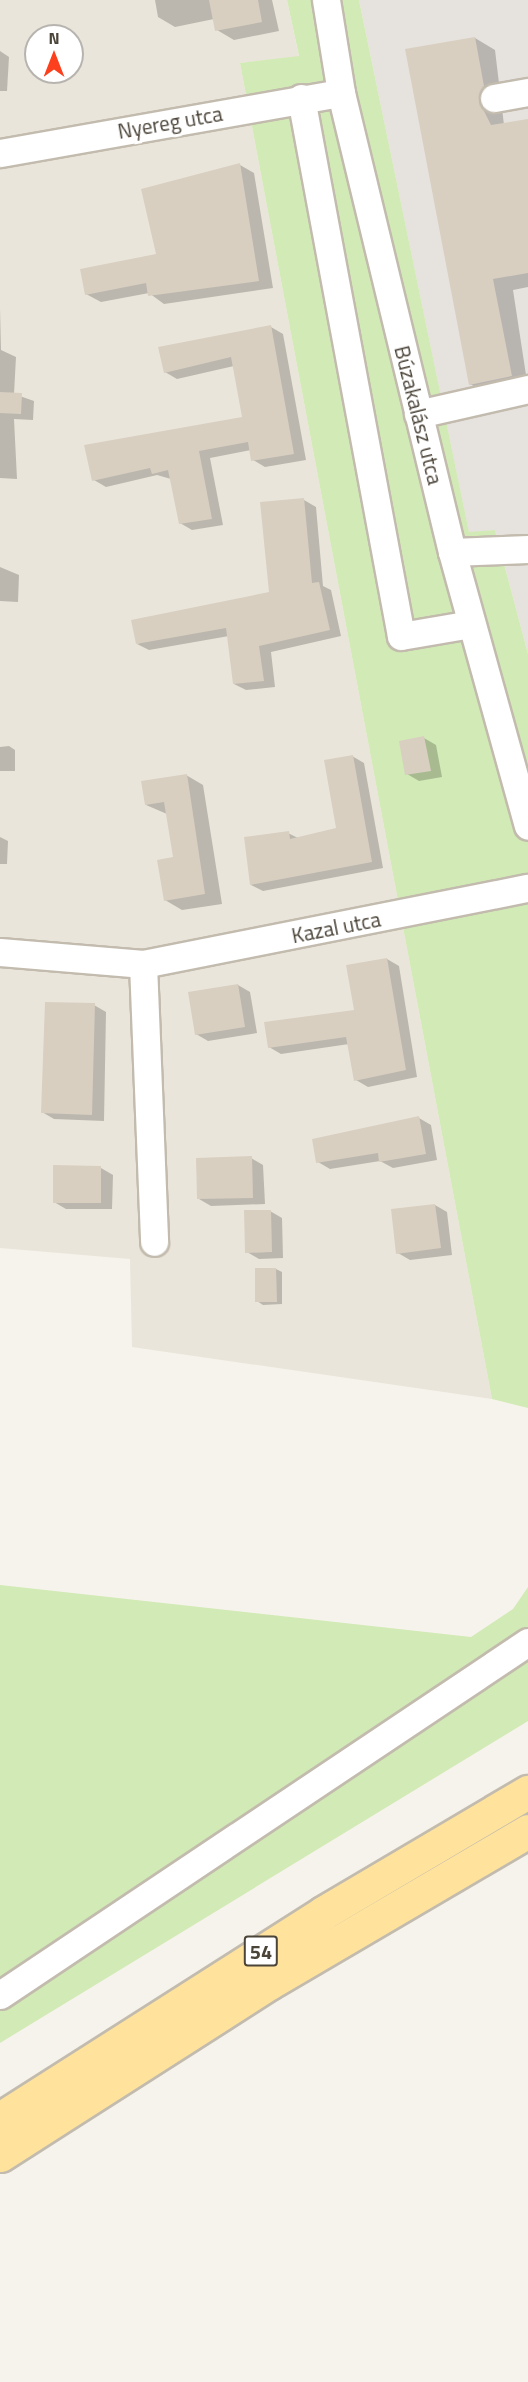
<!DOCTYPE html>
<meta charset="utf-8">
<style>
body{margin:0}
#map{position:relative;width:528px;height:2382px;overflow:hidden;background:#f6f3ec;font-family:"Titillium Web",sans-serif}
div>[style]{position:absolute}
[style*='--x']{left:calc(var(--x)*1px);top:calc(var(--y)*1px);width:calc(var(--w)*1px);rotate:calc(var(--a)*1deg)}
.residential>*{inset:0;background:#eae5da}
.industrial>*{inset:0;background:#e6e2dd}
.green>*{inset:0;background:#d2eab5}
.shadow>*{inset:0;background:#0003}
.building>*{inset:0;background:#d8cfc1}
.roads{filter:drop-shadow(2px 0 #c2bbae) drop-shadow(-2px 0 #c2bbae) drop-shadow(0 2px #c2bbae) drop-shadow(0 -2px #c2bbae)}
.minor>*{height:27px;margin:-13.5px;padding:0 13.5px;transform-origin:13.5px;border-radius:13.5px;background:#fff}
.major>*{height:33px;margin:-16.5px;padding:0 16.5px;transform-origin:16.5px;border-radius:16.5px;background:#ffe39c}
span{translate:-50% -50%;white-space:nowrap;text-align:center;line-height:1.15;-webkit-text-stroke:6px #fff;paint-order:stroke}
.shield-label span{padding:2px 4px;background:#fff;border:2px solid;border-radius:4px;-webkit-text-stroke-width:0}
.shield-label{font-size:20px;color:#4b4439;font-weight:700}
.street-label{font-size:21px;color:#4b4439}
.north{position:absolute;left:24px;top:24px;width:60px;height:60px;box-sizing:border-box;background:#fff;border:2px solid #b7b4b0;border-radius:50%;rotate:0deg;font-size:16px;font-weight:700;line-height:24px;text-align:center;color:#4b4439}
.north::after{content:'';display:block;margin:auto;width:21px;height:27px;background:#fc3f1d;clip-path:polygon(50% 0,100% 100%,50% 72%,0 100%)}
</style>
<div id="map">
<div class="residential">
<i style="clip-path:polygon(evenodd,0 0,287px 0,299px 57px,240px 63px,492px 1399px,132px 1347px,130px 1259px,0 1248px,0 0,36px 36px,72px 36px,72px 72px,36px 72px,36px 36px)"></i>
</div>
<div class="industrial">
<i style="clip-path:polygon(359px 0,528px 0,528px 654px,495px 530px,469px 533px)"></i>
</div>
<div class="green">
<i style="clip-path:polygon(287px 0,359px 0,469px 532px,495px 530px,528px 654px,528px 1408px,492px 1399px,240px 63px,299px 56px)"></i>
<i style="clip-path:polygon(0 1585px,471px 1637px,513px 1609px,528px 1587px,528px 1721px,0 2043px)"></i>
</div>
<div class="shadow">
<i style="clip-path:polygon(155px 0,272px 0,279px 31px,234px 40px,217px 30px,214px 19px,175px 27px,158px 17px)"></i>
<i style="clip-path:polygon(475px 38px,495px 50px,504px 125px,528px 121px,528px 287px,513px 290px,528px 388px,490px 395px,470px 384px)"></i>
<i style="clip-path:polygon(0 51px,9px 57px,7px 91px,0 91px)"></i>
<i style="clip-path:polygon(240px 165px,254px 173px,273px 288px,164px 304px,149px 293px,101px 302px,86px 294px,158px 255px)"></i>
<i style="clip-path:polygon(0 308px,1px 350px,16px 357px,14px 394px,34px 401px,33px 420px,14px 419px,17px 479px,0 478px)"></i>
<i style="clip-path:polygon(271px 327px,283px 334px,306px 460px,265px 467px,253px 460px,251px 450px,210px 458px,223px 525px,192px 530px,180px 523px,171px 479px,157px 475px,106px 487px,94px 480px,244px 418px,234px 366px,177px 379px,165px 372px)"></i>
<i style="clip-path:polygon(304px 500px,316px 507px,323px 586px,331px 590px,341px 636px,271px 652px,275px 687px,246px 690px,234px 684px,229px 636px,149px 650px,137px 644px,270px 593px)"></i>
<i style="clip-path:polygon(0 567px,19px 575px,18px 602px,0 601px)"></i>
<i style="clip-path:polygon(424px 738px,436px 745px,442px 777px,419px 781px,407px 774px)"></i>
<i style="clip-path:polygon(9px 746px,15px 750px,15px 771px,0 771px,0 747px)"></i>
<i style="clip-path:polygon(352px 756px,364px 763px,383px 868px,263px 891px,251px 885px,288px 833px,298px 838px,338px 829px)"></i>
<i style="clip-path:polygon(186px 775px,203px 785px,222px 904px,182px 910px,165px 900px,174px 859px,167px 814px,146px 805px)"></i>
<i style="clip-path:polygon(0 837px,8px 841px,7px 864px,0 864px)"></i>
<i style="clip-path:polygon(387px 959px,399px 966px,417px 1077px,368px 1087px,356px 1080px,349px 1044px,281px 1054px,269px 1047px,355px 1011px)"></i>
<i style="clip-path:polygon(238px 985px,250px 992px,257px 1033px,208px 1041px,196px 1034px)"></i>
<i style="clip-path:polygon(94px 1005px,106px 1012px,104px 1121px,54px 1119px,42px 1112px)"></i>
<i style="clip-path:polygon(419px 1118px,431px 1125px,437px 1160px,393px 1168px,380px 1161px,330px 1169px,318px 1162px)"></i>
<i style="clip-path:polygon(251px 1158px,263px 1165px,265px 1204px,211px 1206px,199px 1199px)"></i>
<i style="clip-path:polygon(55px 1167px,101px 1168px,113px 1175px,112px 1209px,66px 1209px,54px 1202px)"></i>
<i style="clip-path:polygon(435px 1205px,447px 1212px,452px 1255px,410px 1260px,398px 1253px)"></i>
<i style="clip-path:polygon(270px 1211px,282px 1218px,283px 1258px,259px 1259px,247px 1252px)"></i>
<i style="clip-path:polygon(276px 1269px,282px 1272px,282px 1304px,263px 1305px,257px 1301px)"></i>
</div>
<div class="building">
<i style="clip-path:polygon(209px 0,258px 0,262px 22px,215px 31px)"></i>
<i style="clip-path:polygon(475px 37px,484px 86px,479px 101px,491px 125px,528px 119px,528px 273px,493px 279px,512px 376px,469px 385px,405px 49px)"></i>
<i style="clip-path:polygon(240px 163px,259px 281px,148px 296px,146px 283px,85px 295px,80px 269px,156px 254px,141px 189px)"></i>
<i style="clip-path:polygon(271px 325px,294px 454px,251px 461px,248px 442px,199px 451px,212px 519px,179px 524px,168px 470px,152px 474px,150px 468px,92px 481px,84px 445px,242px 417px,231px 357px,164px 373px,158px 347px)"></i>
<i style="clip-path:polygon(0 392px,22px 393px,21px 414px,0 413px)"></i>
<i style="clip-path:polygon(304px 498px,312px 583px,319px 582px,330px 630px,259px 646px,264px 681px,233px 684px,226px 628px,136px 644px,131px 620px,269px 592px,260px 502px)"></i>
<i style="clip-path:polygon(424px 736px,431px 771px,405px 775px,399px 741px)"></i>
<i style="clip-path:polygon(353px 755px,372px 862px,250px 885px,244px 837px,289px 831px,290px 839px,336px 828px,324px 760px)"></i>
<i style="clip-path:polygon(187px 774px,205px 894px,164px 901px,157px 860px,173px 857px,164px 802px,145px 805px,141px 781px)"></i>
<i style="clip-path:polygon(387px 958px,406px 1070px,354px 1081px,346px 1037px,268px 1048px,264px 1022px,354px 1010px,346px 965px)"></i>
<i style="clip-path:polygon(238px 984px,245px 1027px,195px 1035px,188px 992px)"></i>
<i style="clip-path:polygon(45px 1002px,95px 1003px,92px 1115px,41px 1113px)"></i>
<i style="clip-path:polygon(419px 1116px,426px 1154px,379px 1162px,378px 1153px,316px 1163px,312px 1139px)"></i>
<i style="clip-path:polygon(252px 1156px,253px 1198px,197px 1199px,196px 1158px)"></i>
<i style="clip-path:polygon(53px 1165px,101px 1166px,101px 1203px,53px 1203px)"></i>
<i style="clip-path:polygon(435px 1204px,441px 1248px,396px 1254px,391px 1209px)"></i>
<i style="clip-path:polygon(244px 1210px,271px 1210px,272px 1252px,245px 1253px)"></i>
<i style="clip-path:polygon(255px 1268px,276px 1268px,277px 1302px,255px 1302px)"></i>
</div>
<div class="roads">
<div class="minor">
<i style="--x:326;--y:0;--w:94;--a:80.8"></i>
<i style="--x:341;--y:93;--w:472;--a:76.4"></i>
<i style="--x:452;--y:552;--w:284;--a:74.5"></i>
<i style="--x:301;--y:98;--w:547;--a:79.47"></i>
<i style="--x:401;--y:636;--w:71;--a:-9.7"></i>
<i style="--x:494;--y:98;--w:35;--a:-10"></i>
<i style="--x:0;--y:153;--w:346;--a:-10"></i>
<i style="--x:418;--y:414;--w:113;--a:-12.8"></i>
<i style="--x:452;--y:552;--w:76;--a:-2.3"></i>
<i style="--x:0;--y:952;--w:144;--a:4.8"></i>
<i style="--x:143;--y:964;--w:392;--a:-11.2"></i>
<i style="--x:143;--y:964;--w:278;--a:87.7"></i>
<i style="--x:0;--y:1995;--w:635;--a:-33.77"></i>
</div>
<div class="major">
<i style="--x:0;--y:2119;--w:383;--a:-32.5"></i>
<i style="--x:323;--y:1913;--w:238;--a:-30.6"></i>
<i style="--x:0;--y:2155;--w:319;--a:-32.6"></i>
<i style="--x:269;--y:1983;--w:300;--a:-30.4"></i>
</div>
</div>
<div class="shield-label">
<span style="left:261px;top:1951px">54</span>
</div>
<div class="street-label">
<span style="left:170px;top:122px;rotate:-10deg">Nyereg utca</span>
<span style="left:419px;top:415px;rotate:76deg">Búzakalász utca</span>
<span style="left:336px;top:927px;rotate:-11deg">Kazal utca</span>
</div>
<div class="north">N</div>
</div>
